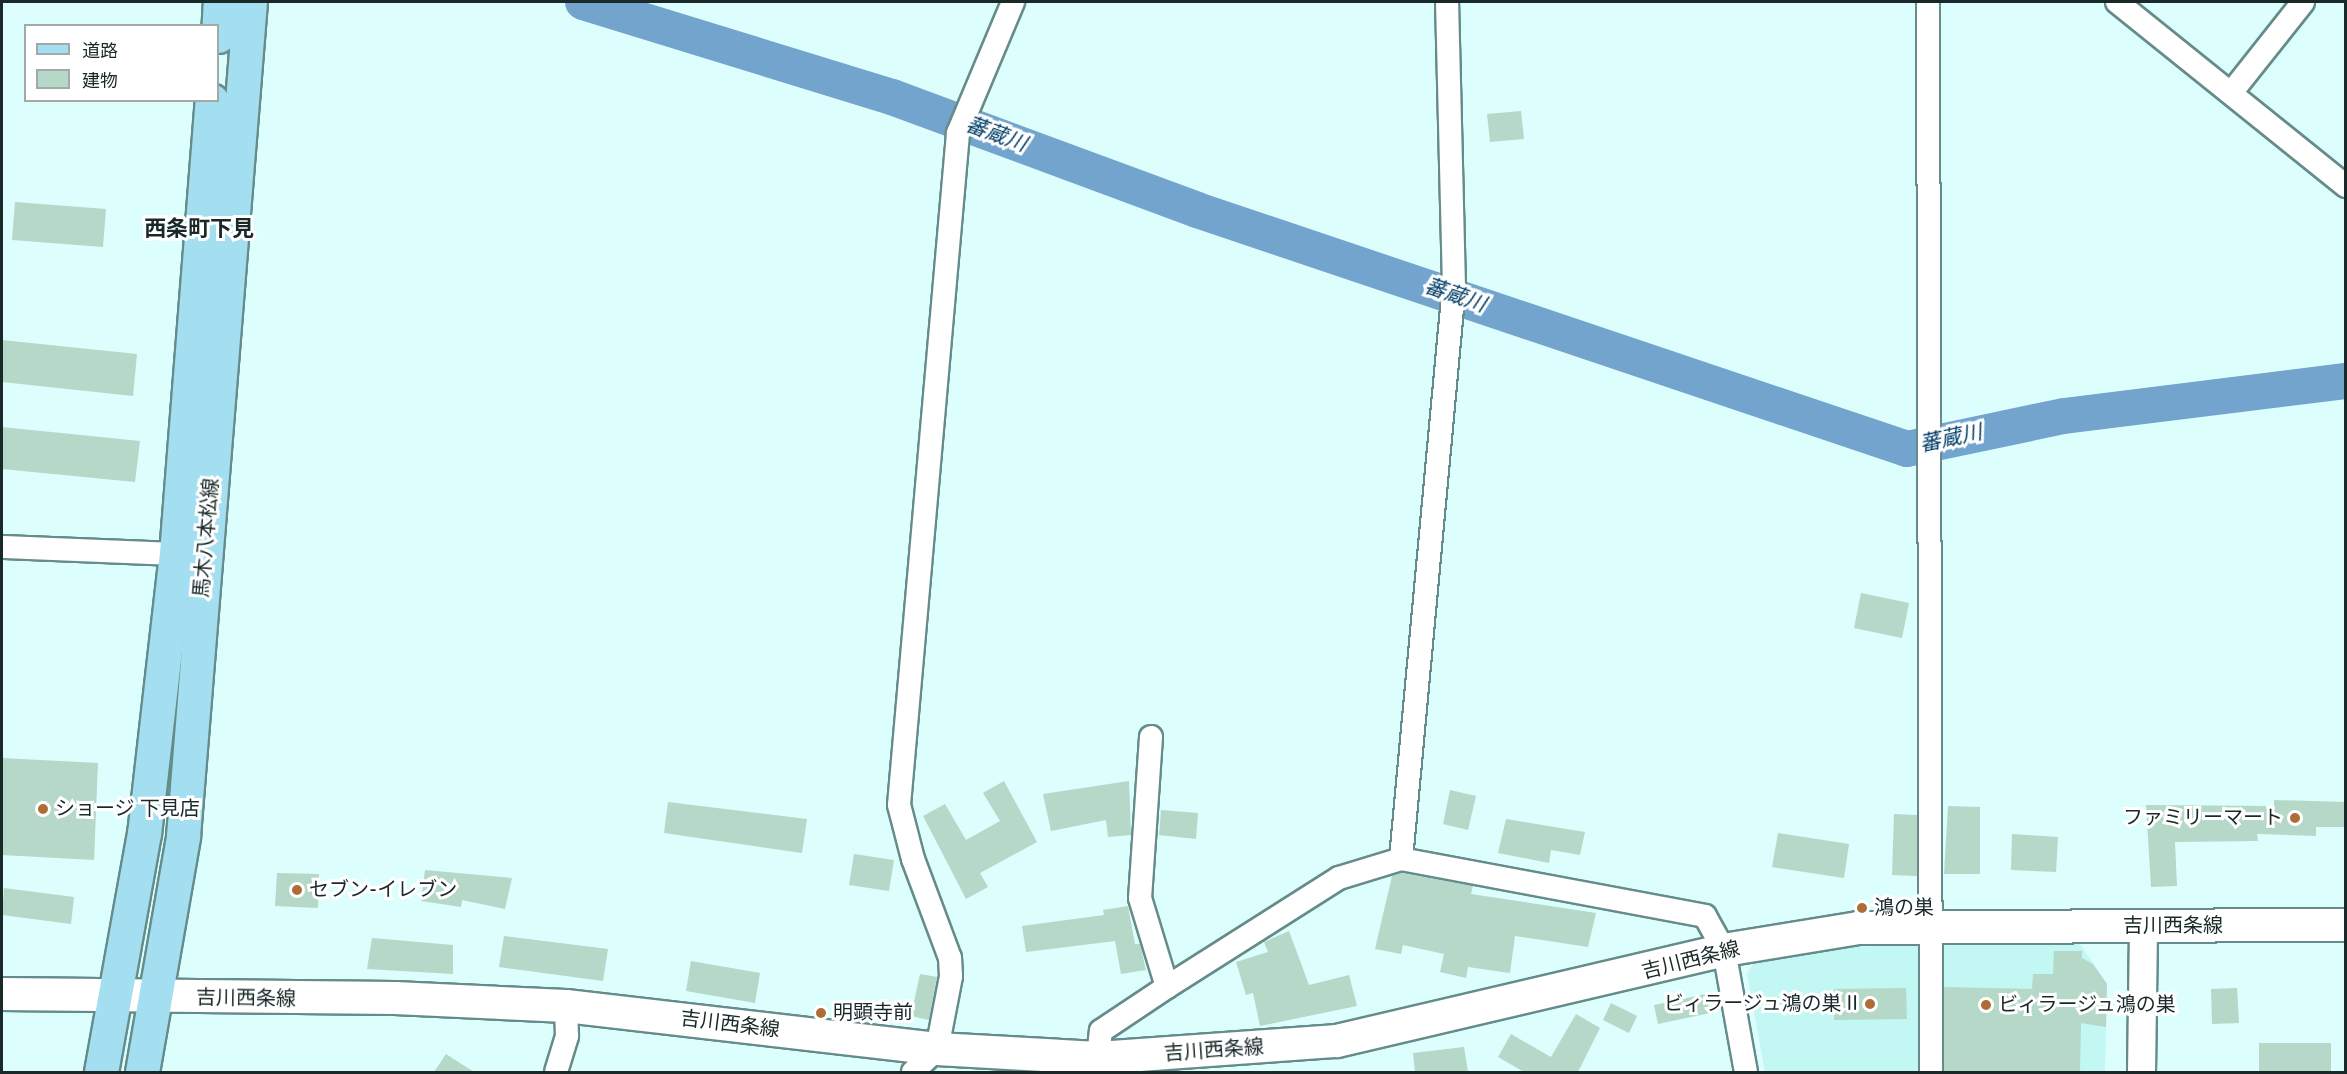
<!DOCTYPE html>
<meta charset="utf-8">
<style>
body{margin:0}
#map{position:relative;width:2347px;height:1074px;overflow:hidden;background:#dcfefc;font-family:"Varela Round","Noto Sans JP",sans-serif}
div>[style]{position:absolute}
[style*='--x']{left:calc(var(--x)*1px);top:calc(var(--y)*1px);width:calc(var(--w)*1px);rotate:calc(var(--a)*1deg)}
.built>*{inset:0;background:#c2f7f4}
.river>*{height:36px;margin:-18px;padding:0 18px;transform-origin:18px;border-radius:18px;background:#73a4ce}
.building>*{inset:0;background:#b5d8c8}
.roads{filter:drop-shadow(2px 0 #658c8a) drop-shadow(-2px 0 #658c8a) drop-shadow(0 2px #658c8a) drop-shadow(0 -2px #658c8a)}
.minor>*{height:22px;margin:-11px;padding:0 11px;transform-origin:11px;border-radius:11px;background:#fff}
.tertiary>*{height:27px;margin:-13.5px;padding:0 13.5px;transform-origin:13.5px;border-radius:13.5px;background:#fff}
.secondary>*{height:32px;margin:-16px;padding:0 16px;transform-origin:16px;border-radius:16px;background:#fff}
.primary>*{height:33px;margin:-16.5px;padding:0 16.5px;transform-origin:16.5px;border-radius:16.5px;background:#a4dff1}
.dots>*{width:16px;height:16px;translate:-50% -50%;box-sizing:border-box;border:3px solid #fff;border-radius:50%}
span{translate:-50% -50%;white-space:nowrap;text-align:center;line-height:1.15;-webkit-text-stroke:6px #fff;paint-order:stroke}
.street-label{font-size:20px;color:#192928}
.poi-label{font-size:20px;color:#192928}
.left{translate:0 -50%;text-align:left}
.right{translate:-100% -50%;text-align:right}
.water-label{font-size:21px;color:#033f68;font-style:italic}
.quarter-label{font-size:22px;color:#192928;font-weight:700}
.frame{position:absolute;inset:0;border:3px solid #192928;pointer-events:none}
.legend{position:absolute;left:24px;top:24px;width:195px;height:78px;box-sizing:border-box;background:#fff;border:2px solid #a3a9a9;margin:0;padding:8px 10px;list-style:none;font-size:18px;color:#192928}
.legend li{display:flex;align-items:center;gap:12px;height:30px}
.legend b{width:30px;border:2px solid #a3a9a9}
</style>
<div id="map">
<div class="built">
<i style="clip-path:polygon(2078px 941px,2107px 984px,2105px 1072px,1765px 1072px,1747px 974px,1754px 962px,1842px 947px)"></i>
</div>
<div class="river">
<i style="--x:583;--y:2;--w:323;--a:17.1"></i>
<i style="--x:892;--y:97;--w:325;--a:20.3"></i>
<i style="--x:1197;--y:210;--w:749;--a:18.6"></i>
<i style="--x:1907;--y:449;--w:160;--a:-11.9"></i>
<i style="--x:2064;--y:416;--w:284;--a:-7.1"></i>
</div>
<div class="building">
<i style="clip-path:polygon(1521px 111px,1524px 139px,1490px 142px,1487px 114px)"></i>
<i style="clip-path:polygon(15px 202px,106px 209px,103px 247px,12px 240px)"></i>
<i style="clip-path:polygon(2px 340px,137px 354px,133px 396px,2px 382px)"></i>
<i style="clip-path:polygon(2px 427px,140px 441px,135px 482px,2px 469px)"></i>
<i style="clip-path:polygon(1861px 593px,1909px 603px,1902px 638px,1854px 628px)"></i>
<i style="clip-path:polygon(2px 758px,98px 763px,94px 860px,2px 855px)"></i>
<i style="clip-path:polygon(1004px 781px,1037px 842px,980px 873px,988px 887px,966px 899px,923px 816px,945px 804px,966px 840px,1000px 821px,983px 793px)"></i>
<i style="clip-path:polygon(1129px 781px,1131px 835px,1108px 837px,1106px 820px,1051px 831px,1043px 794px)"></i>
<i style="clip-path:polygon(1450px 790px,1476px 796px,1468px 830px,1443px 824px)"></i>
<i style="clip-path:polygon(2274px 800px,2346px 802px,2346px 827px,2316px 827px,2316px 836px,2257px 834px,2258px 841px,2175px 842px,2177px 886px,2151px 887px,2146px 805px,2274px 806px)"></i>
<i style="clip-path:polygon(668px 802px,807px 819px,802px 853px,664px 833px)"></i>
<i style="clip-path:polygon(1948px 806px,1980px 807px,1980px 874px,1944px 874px)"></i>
<i style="clip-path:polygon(1161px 810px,1198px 813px,1196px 839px,1159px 835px)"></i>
<i style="clip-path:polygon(1894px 814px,1917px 815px,1917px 876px,1892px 875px)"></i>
<i style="clip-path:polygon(1506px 819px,1585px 832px,1580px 855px,1551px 850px,1549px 863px,1498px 853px)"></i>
<i style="clip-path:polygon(1778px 833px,1849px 844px,1844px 878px,1772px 867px)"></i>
<i style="clip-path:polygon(2012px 834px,2058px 837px,2056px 872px,2011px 870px)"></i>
<i style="clip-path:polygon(854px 854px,894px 860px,889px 891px,849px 885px)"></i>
<i style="clip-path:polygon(425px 870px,512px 878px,505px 909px,462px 900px,461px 907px,421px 901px)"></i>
<i style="clip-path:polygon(277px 873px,319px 874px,318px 908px,275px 906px)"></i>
<i style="clip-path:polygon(1402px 873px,1473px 886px,1471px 894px,1596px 913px,1588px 947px,1515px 936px,1510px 973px,1468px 967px,1466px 978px,1440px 972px,1444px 954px,1403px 945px,1401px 954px,1375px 949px,1392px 876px)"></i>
<i style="clip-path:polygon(4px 888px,74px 897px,71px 924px,2px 915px)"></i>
<i style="clip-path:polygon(1128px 906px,1135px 944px,1140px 944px,1146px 970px,1121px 974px,1115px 941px,1026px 952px,1022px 926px,1104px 915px,1103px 910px)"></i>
<i style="clip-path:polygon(1289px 931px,1309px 985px,1349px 975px,1357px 1006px,1260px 1026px,1253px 993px,1246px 995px,1236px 962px,1268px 952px,1264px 942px)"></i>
<i style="clip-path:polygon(504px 936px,608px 949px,603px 981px,499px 967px)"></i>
<i style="clip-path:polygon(372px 938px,453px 945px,453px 974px,367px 969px)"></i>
<i style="clip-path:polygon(2054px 951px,2082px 951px,2082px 958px,2093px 964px,2107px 984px,2106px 1027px,2081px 1023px,2080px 1072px,1944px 1072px,1944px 987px,2032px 989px,2033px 974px,2053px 974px)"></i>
<i style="clip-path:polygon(691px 961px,760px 973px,755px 1003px,686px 991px)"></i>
<i style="clip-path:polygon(920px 974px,937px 977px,929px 1020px,911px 1016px)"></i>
<i style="clip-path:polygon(1906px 988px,1907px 1019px,1834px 1020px,1834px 989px)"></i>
<i style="clip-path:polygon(2237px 988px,2239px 1023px,2212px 1024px,2211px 989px)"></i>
<i style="clip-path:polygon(1706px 994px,1710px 1013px,1658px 1024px,1654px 1005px)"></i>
<i style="clip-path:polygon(1611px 1003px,1637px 1016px,1629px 1033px,1603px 1020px)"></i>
<i style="clip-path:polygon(1576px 1014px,1600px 1028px,1578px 1072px,1524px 1072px,1498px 1057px,1511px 1034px,1551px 1057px)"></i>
<i style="clip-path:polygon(2259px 1043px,2331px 1043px,2331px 1072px,2259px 1072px)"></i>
<i style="clip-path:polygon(1464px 1047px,1468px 1072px,1415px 1072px,1413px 1053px)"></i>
<i style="clip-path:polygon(446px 1054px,474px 1072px,434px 1072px)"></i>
</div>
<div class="roads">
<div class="minor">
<i style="--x:1928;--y:2;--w:1070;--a:89.84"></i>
<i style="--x:2117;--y:2;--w:294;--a:38.8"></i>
<i style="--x:2231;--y:93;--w:116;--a:-51.6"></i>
<i style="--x:2;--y:547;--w:174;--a:2.3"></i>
<i style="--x:1151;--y:737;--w:161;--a:93.9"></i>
<i style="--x:1140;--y:898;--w:93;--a:73.1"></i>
<i style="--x:1401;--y:859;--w:574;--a:-84.71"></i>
<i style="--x:1454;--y:287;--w:285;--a:-91.4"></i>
<i style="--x:1098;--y:1058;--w:27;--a:-84"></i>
<i style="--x:1101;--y:1031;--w:79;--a:-33.7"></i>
<i style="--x:1167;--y:987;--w:204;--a:-32.4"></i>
<i style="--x:1339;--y:878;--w:65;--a:-17"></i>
<i style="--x:1401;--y:859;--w:309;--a:10.6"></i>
<i style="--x:1705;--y:916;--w:39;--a:61"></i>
<i style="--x:1724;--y:950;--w:124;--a:79.8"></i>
<i style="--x:556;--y:1072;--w:38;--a:-73"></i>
<i style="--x:567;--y:1036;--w:30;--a:-92"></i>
<i style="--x:913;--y:1072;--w:33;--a:-44"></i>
<i style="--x:937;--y:1049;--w:74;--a:-79.1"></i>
<i style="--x:951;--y:976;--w:18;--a:-93"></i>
<i style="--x:950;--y:958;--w:106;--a:-110.5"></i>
<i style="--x:913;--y:859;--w:56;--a:-104.5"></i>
<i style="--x:899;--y:805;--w:675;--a:-84.98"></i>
<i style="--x:958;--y:133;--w:142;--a:-67.2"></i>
</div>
<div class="tertiary">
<i style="--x:2141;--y:1072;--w:146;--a:-89.2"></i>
</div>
<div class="secondary">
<i style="--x:2;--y:994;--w:393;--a:0.6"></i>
<i style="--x:395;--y:998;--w:171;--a:2.7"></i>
<i style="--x:566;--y:1006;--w:373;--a:6.6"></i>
<i style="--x:937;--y:1049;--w:161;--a:3.2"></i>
<i style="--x:1098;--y:1058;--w:240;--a:-4.1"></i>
<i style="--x:1337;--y:1041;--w:398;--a:-13.2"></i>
<i style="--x:1724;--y:950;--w:136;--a:-9.3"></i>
<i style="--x:1858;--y:928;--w:488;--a:-0.4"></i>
</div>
<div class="primary">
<i style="--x:218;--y:36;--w:34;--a:-87"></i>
<i style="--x:101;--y:1072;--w:242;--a:-79.8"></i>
<i style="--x:144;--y:834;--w:282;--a:-83.5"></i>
<i style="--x:176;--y:554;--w:455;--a:-85.5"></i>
<i style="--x:142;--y:1072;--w:240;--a:-80.1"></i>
<i style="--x:183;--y:836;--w:837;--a:-85.41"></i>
</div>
</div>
<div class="dots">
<i style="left:43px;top:809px;background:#ae6d37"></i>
<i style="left:2295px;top:818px;background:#ae6d37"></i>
<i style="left:297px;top:890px;background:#ae6d37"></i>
<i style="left:1862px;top:908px;background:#ae6d37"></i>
<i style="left:1870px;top:1004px;background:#ae6d37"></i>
<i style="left:1986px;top:1005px;background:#ae6d37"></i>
<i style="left:821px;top:1013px;background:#ae6d37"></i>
</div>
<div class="street-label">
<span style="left:207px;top:538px;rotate:-85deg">馬木八本松線</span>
<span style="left:2173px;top:926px">吉川西条線</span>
<span style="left:1691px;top:961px;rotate:-14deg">吉川西条線</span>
<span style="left:246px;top:999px;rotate:1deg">吉川西条線</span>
<span style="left:730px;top:1025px;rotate:7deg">吉川西条線</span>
<span style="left:1214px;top:1051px;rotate:-4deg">吉川西条線</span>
</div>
<div class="poi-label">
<span class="left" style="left:55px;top:809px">ショージ 下見店</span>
<span class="right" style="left:2283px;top:818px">ファミリーマート</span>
<span class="left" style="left:309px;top:890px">セブン-イレブン</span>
<span class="left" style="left:1874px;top:908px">鴻の巣</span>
<span class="right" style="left:1858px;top:1004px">ビィラージュ鴻の巣 II</span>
<span class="left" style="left:1998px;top:1005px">ビィラージュ鴻の巣</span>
<span class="left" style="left:833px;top:1013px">明顕寺前</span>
</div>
<div class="water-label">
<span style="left:996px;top:135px;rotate:20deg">蕃蔵川</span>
<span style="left:1455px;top:296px;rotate:19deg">蕃蔵川</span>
<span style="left:1951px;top:439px;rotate:-12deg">蕃蔵川</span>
</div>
<div class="quarter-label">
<span style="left:199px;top:230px">西条町下見</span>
</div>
<div class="frame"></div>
<ul class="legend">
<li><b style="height:8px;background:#a4dff1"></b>道路</li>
<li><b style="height:16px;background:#b5d8c8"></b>建物</li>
</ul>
</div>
